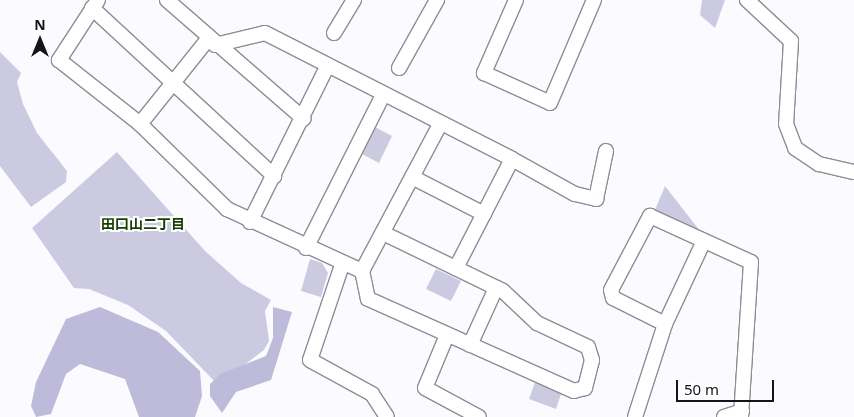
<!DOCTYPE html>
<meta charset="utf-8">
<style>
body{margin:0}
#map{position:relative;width:854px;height:417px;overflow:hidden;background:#fafaff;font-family:"Noto Sans","Noto Sans JP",sans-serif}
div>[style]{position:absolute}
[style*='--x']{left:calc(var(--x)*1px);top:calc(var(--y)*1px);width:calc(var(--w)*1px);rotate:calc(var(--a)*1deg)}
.green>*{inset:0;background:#cbcae1}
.forest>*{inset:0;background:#bdbbd9}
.roads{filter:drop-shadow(1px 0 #8d8d97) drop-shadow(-1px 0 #8d8d97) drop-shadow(0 1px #8d8d97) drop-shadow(0 -1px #8d8d97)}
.minor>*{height:14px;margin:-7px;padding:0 7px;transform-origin:7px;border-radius:7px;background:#fff}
span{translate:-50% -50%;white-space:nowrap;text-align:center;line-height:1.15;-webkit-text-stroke:4px #fff;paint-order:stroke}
.neighbourhood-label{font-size:14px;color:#153f00;font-weight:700}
.north{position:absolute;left:15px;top:15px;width:50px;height:50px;-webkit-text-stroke:4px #fff;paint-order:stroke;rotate:0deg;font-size:14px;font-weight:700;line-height:20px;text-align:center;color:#151519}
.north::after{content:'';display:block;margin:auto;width:18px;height:22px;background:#151519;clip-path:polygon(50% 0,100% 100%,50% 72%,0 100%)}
.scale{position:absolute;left:676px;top:380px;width:98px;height:22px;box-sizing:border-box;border:2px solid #151519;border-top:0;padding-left:6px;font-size:15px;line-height:18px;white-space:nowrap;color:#151519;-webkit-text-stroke:4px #fff;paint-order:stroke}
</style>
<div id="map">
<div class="green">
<i style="clip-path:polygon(702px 0,725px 0,715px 28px,700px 15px)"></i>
<i style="clip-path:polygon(0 52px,21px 73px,17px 82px,23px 104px,37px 133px,67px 171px,66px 182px,31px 207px,0 166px)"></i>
<i style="clip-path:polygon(373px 126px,392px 136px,379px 163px,360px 153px)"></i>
<i style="clip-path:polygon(117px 152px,205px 251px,241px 283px,271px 300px,265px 311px,269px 341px,264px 350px,218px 385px,166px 331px,128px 305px,89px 289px,74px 288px,32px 228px)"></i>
<i style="clip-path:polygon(665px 186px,700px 231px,655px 210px)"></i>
<i style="clip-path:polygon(310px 259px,322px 263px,328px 273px,321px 297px,301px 291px)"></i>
<i style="clip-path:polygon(436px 269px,461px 281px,451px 301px,426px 289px)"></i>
<i style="clip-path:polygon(535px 382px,562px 391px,556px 409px,529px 399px)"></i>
</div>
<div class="forest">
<i style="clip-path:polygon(100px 307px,158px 332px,200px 371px,202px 396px,195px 417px,139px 417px,125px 379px,80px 364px,66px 374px,51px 414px,36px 417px,31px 406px,36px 382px,66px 319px)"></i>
<i style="clip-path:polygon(273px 307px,292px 312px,271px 380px,236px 392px,222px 413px,210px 396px,210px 384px,220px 374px,266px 356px,273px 338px)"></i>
</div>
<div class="roads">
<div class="minor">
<i style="--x:98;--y:0;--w:72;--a:123"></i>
<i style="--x:59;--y:60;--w:103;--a:38.3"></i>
<i style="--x:140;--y:124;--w:122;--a:44.3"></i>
<i style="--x:227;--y:209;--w:149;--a:24.7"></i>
<i style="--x:167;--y:0;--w:181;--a:41"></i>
<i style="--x:516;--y:0;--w:80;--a:113.7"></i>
<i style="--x:484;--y:73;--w:72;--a:24.4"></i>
<i style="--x:550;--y:103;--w:112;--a:-66.9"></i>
<i style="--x:747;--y:0;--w:60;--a:43"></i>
<i style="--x:791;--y:41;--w:83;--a:93.4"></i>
<i style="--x:786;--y:124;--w:26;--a:69"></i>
<i style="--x:795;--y:148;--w:29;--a:34"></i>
<i style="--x:819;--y:164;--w:36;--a:13"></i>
<i style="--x:92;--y:8;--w:248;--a:42.7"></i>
<i style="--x:334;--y:33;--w:39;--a:-59"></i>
<i style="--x:215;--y:45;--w:51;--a:-13.5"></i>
<i style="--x:265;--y:33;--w:277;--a:27"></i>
<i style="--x:512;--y:159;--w:123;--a:117.2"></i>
<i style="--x:399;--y:68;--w:78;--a:-60.8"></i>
<i style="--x:140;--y:124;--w:109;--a:-51.3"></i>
<i style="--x:512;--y:159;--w:72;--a:29.1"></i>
<i style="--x:575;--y:194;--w:22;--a:13"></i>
<i style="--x:596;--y:199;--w:49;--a:-78.2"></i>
<i style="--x:412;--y:177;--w:81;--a:27.2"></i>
<i style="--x:250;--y:222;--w:175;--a:-63.6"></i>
<i style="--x:383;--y:233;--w:133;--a:25.8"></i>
<i style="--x:503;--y:291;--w:47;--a:43.3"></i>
<i style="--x:537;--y:323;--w:56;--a:25.2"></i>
<i style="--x:588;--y:347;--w:14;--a:73"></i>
<i style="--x:592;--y:360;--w:29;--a:104"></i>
<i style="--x:585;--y:388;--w:11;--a:165"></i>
<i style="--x:574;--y:391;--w:226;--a:-155.9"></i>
<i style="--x:368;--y:299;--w:29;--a:-102"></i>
<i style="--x:362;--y:271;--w:166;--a:-62"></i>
<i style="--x:306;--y:248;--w:171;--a:-63.3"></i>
<i style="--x:342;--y:265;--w:100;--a:108.6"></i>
<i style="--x:310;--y:360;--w:71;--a:28.7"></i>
<i style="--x:372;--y:394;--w:27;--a:57"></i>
<i style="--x:665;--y:324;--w:58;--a:-153.4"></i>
<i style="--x:613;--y:298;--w:8;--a:-104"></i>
<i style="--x:611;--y:290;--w:84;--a:-62.2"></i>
<i style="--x:650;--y:216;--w:111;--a:24.5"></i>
<i style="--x:751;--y:262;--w:155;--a:93.7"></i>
<i style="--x:447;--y:335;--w:57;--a:112.5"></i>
<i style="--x:425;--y:388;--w:61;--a:28.2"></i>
<i style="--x:470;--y:345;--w:63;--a:-65.5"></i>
<i style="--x:635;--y:417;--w:98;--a:-72.1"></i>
<i style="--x:665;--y:324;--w:89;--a:-64.9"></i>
<i style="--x:724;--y:417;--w:19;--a:-18"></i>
</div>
</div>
<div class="neighbourhood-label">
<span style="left:143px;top:224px">田口山二丁目</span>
</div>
<div class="north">N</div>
<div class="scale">50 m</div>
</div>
